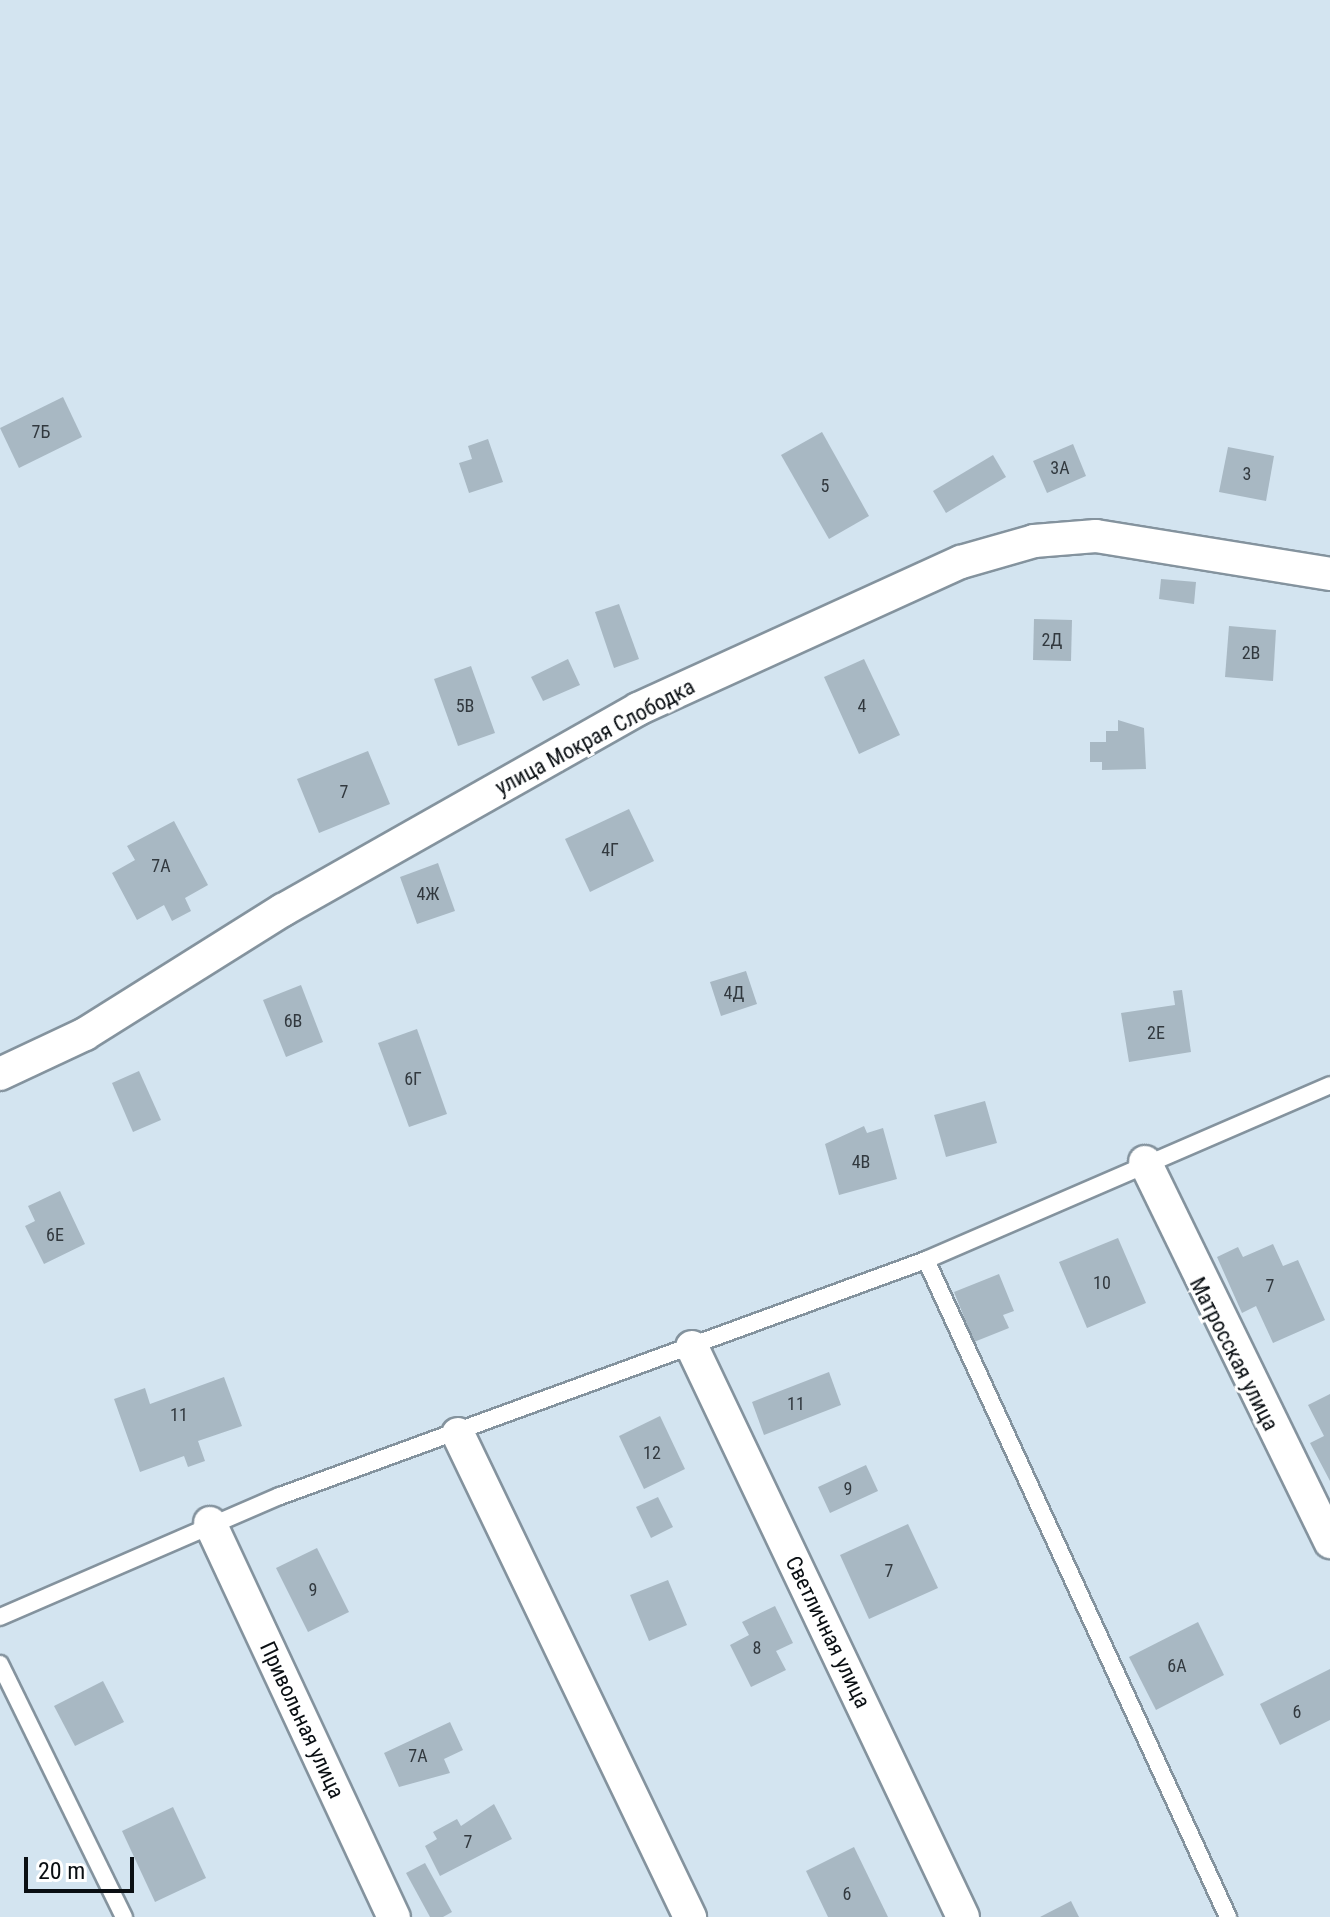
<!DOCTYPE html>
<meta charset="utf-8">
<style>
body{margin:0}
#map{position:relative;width:1330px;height:1917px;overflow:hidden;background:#d3e4f0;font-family:"Roboto Condensed",sans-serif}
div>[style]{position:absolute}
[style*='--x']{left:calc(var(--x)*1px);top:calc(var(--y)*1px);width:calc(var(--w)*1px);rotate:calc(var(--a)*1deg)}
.building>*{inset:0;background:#a8b8c3}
.roads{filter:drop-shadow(2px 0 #84939e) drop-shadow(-2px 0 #84939e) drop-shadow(0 2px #84939e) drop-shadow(0 -2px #84939e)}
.service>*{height:16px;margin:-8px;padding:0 8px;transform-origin:8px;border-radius:8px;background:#fff}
.minor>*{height:32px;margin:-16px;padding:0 16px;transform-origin:16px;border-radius:16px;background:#fff}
span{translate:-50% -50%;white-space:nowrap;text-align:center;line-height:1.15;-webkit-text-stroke:6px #fff;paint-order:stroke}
.number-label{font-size:18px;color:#32393f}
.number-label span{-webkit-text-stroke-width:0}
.street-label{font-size:22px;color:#0a0f13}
.scale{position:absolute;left:24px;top:1857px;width:110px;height:36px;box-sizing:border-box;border:4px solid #0a0f13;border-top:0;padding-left:10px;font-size:24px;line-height:28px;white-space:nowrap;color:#0a0f13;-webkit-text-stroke:6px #fff;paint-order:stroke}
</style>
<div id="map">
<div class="building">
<i style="clip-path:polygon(63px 397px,82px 437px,19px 468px,0 428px)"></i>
<i style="clip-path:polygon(822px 432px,869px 516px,829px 539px,781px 455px)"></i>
<i style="clip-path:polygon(488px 439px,503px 482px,469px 493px,459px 463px,472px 459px,468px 446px)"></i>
<i style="clip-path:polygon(1073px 444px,1086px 476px,1047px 493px,1033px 461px)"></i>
<i style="clip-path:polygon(1228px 447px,1274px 456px,1266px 501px,1219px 492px)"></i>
<i style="clip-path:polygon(993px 455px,1006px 477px,946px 513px,933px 491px)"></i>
<i style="clip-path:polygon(1161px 579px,1196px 582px,1194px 604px,1159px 599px)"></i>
<i style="clip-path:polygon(619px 604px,639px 659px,614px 668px,595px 612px)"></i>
<i style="clip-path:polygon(1034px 619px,1072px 620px,1071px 661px,1033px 660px)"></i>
<i style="clip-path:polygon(1229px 626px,1276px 630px,1273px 681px,1225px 677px)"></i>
<i style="clip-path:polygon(568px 659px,580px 685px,543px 701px,531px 677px)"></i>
<i style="clip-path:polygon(864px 659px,900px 735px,859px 754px,824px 677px)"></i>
<i style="clip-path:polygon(471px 666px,495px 733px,458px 746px,434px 679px)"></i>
<i style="clip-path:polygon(1118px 720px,1144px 728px,1146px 769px,1102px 770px,1102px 762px,1090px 762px,1090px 742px,1106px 742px,1106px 731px,1118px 731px)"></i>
<i style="clip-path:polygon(368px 751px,390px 804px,319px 833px,297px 779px)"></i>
<i style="clip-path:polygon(629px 809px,654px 861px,590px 892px,565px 839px)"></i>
<i style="clip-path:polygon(174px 821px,208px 885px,185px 898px,191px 911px,172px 921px,164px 905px,137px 920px,112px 873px,135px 860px,127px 846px)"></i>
<i style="clip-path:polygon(438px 863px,455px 911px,417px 924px,400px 877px)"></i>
<i style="clip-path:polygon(746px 971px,757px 1004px,721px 1016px,710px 982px)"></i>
<i style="clip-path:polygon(301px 985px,323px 1042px,286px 1057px,263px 1000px)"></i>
<i style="clip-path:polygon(1182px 990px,1191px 1052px,1129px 1062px,1121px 1013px,1175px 1005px,1173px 991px)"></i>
<i style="clip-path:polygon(417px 1029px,447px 1114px,409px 1127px,378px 1043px)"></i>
<i style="clip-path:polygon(139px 1071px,161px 1120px,133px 1132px,112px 1083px)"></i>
<i style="clip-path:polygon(985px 1101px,997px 1143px,946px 1157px,934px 1115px)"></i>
<i style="clip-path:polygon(864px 1126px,867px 1133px,883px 1128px,897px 1179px,839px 1195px,825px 1144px)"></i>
<i style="clip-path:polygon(60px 1191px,85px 1244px,44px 1264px,25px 1226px,35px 1221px,28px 1206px)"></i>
<i style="clip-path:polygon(1118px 1238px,1146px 1303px,1087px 1328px,1059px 1262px)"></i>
<i style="clip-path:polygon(1273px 1244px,1283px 1266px,1298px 1260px,1325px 1320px,1273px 1343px,1256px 1306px,1242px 1313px,1217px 1257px,1238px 1247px,1243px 1257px)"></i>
<i style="clip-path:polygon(999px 1274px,1014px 1311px,1003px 1315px,1009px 1328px,974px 1342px,954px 1292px)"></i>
<i style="clip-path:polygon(829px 1372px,841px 1405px,764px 1435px,752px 1402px)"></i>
<i style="clip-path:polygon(224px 1377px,242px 1426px,198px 1441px,205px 1461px,188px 1467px,184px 1456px,140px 1472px,114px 1399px,145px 1388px,150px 1404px)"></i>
<i style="clip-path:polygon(1330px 1394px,1330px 1481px,1310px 1443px,1324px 1436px,1308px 1405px)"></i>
<i style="clip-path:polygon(660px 1416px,685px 1469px,644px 1489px,619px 1436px)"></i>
<i style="clip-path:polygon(866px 1465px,878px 1491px,830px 1513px,818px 1487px)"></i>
<i style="clip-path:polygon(658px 1497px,673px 1527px,651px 1538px,636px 1507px)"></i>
<i style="clip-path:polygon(908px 1524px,938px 1588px,869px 1619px,840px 1555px)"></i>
<i style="clip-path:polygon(317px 1548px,349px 1612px,308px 1632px,276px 1568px)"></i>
<i style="clip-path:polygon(668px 1580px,687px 1625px,649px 1641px,630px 1595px)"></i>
<i style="clip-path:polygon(775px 1606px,793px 1643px,776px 1651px,786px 1670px,751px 1687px,730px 1645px,749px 1635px,742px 1622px)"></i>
<i style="clip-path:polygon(1198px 1622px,1224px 1675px,1156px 1710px,1129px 1657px)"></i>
<i style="clip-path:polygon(1330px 1669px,1330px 1720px,1280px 1745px,1260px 1704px)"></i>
<i style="clip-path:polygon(103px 1681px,124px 1722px,75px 1746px,54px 1706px)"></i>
<i style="clip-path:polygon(450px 1722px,463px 1750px,444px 1759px,450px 1773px,399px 1787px,384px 1753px)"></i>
<i style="clip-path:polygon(494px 1804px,512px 1839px,440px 1876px,425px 1846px,437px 1839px,433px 1832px,457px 1819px,461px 1826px)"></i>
<i style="clip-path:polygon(173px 1807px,206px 1878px,155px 1902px,122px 1831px)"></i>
<i style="clip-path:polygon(854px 1847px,888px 1917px,828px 1917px,806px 1871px)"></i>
<i style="clip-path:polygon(425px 1863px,452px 1912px,443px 1917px,430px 1917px,406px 1873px)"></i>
<i style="clip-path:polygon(1071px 1901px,1079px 1917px,1040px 1917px)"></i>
</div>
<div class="roads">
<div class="service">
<i style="--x:926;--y:1260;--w:723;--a:65.31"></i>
<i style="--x:0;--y:1617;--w:305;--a:-23.4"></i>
<i style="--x:280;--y:1496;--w:688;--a:-20.07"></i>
<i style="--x:926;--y:1260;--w:440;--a:-23.4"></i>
<i style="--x:0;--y:1664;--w:282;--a:63.9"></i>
</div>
<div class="minor">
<i style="--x:0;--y:1074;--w:94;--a:-25.2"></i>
<i style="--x:85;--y:1034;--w:234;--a:-32.1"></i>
<i style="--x:283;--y:910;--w:408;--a:-29.5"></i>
<i style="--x:638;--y:709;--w:355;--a:-24.5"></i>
<i style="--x:961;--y:562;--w:76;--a:-16"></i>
<i style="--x:1034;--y:541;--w:62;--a:-4.6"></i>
<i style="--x:1096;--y:536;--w:237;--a:9.2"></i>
<i style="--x:1145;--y:1162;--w:423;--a:64"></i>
<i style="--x:692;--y:1347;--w:631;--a:64.57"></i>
<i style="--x:458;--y:1434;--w:536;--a:64.34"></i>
<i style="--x:210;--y:1523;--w:435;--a:65"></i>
</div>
</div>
<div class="number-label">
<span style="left:41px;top:432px">7Б</span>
<span style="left:1060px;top:468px">3А</span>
<span style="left:1247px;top:474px">3</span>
<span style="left:825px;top:486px">5</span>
<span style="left:1052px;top:640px">2Д</span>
<span style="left:1251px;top:653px">2В</span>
<span style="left:465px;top:706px">5В</span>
<span style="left:862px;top:706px">4</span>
<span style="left:344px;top:792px">7</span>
<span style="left:610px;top:850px">4Г</span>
<span style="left:161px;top:866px">7А</span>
<span style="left:428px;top:894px">4Ж</span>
<span style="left:734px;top:993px">4Д</span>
<span style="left:293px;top:1021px">6В</span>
<span style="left:1156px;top:1033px">2Е</span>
<span style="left:413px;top:1079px">6Г</span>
<span style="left:861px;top:1162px">4В</span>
<span style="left:55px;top:1235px">6Е</span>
<span style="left:1102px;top:1283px">10</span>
<span style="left:1270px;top:1286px">7</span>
<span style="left:796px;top:1404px">11</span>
<span style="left:179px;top:1415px">11</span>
<span style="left:652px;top:1453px">12</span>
<span style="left:848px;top:1489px">9</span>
<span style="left:889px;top:1571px">7</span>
<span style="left:313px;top:1590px">9</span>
<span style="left:757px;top:1648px">8</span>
<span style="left:1177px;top:1666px">6А</span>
<span style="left:1297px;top:1712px">6</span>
<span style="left:418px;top:1756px">7А</span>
<span style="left:468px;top:1842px">7</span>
<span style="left:847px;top:1894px">6</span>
</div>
<div class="street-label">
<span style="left:595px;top:737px;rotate:-28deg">улица Мокрая Слободка</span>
<span style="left:1234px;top:1354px;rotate:63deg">Матросская улица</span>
<span style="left:828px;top:1632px;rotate:64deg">Светличная улица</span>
<span style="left:302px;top:1720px;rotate:65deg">Привольная улица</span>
</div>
<div class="scale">20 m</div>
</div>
